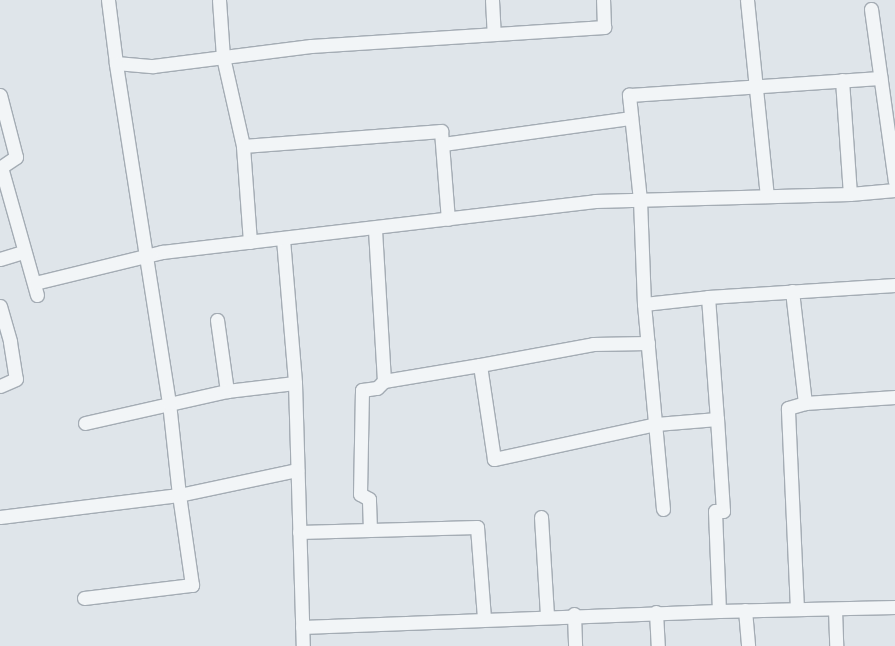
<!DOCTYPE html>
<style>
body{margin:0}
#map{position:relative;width:895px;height:646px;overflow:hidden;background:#dfe5ea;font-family:Roboto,sans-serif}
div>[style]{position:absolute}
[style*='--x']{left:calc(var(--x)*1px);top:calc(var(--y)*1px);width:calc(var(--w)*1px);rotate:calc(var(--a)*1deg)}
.roads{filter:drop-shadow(1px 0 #a4acb4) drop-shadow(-1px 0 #a4acb4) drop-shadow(0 1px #a4acb4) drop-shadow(0 -1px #a4acb4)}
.minor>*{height:13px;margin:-6.5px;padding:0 6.5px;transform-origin:6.5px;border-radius:6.5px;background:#f2f5f7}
span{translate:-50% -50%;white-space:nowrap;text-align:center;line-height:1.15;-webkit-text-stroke:3.5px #eef3f7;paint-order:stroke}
</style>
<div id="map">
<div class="roads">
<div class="minor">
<i style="--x:108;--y:0;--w:64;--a:82.8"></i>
<i style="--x:116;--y:63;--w:37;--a:5"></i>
<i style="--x:153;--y:66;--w:159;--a:-7.2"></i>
<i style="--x:311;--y:46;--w:294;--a:-3.7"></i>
<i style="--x:604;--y:27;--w:27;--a:-92"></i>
<i style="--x:219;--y:0;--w:57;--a:86"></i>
<i style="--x:223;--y:57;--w:91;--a:77.3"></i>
<i style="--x:492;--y:0;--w:34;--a:87"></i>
<i style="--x:747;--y:0;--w:197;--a:84.2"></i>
<i style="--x:871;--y:9;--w:174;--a:82.1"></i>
<i style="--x:842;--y:80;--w:114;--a:86"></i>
<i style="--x:0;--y:95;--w:64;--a:75.5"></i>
<i style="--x:16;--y:157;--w:18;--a:146"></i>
<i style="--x:1;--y:167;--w:133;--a:74.3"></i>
<i style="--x:443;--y:144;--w:190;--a:-7.9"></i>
<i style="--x:283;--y:239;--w:144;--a:85.2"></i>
<i style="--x:295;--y:383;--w:263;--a:88.3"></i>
<i style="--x:250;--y:242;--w:96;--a:-94.2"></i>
<i style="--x:243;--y:146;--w:199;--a:-4.3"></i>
<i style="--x:441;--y:131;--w:88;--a:85.5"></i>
<i style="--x:0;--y:259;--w:24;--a:-17"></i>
<i style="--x:35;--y:283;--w:131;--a:-13.7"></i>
<i style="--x:162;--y:252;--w:436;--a:-6.7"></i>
<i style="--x:595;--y:201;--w:255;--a:-1.6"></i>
<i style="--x:850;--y:194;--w:45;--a:-5.1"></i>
<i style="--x:792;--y:291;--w:113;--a:83.4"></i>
<i style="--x:805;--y:403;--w:90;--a:-3.8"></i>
<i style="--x:708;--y:297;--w:187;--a:-3.7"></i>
<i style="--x:644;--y:304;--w:64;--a:-6.2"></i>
<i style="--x:708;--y:297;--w:122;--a:85.8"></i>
<i style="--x:717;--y:419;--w:61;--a:175.3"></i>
<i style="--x:656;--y:424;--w:166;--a:167.8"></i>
<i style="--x:494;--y:459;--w:95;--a:-98.5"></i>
<i style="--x:480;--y:365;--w:115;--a:-10.5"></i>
<i style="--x:593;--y:344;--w:55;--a:-1"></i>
<i style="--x:0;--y:306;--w:37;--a:74"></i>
<i style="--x:10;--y:342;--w:37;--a:81"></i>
<i style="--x:16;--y:379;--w:17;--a:156"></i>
<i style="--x:217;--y:320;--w:72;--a:82"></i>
<i style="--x:384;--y:381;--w:97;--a:-9.5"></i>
<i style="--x:85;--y:423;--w:146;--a:-12.7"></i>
<i style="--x:227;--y:391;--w:68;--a:-6.7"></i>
<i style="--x:663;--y:509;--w:206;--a:-95.3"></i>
<i style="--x:644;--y:304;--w:104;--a:-92.2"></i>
<i style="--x:640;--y:200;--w:106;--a:-96"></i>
<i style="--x:629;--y:95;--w:252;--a:-3.9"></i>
<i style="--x:0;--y:517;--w:180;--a:-7"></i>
<i style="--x:179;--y:495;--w:121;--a:-12"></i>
<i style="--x:541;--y:517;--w:99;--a:86.5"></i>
<i style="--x:370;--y:530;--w:31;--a:-92"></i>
<i style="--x:369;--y:499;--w:10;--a:-151"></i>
<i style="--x:360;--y:494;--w:101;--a:-88.9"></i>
<i style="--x:362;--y:393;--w:3;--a:-90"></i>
<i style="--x:362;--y:390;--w:15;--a:-8"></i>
<i style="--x:377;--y:388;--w:10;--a:-45"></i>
<i style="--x:384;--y:381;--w:152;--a:-93.4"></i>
<i style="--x:299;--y:532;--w:178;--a:-1.6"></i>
<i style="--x:477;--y:527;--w:91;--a:85.6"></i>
<i style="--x:84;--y:598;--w:109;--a:-6.9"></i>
<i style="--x:192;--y:585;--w:91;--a:-98.2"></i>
<i style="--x:179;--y:495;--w:93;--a:-96.2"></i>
<i style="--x:169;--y:403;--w:344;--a:-98.9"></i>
<i style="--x:797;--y:609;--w:201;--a:-92.6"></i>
<i style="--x:788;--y:408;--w:18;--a:-16"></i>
<i style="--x:835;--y:609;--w:37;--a:88"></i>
<i style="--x:745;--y:610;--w:36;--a:85"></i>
<i style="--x:719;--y:611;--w:176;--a:-1.3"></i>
<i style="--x:656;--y:612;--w:34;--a:87"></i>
<i style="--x:574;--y:614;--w:32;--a:88"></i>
<i style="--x:302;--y:627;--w:417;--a:-2.2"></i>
<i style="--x:719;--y:611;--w:100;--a:-92.3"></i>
<i style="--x:715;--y:511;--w:8;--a:0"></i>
<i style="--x:723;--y:511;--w:92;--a:-93.7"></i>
</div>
</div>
</div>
